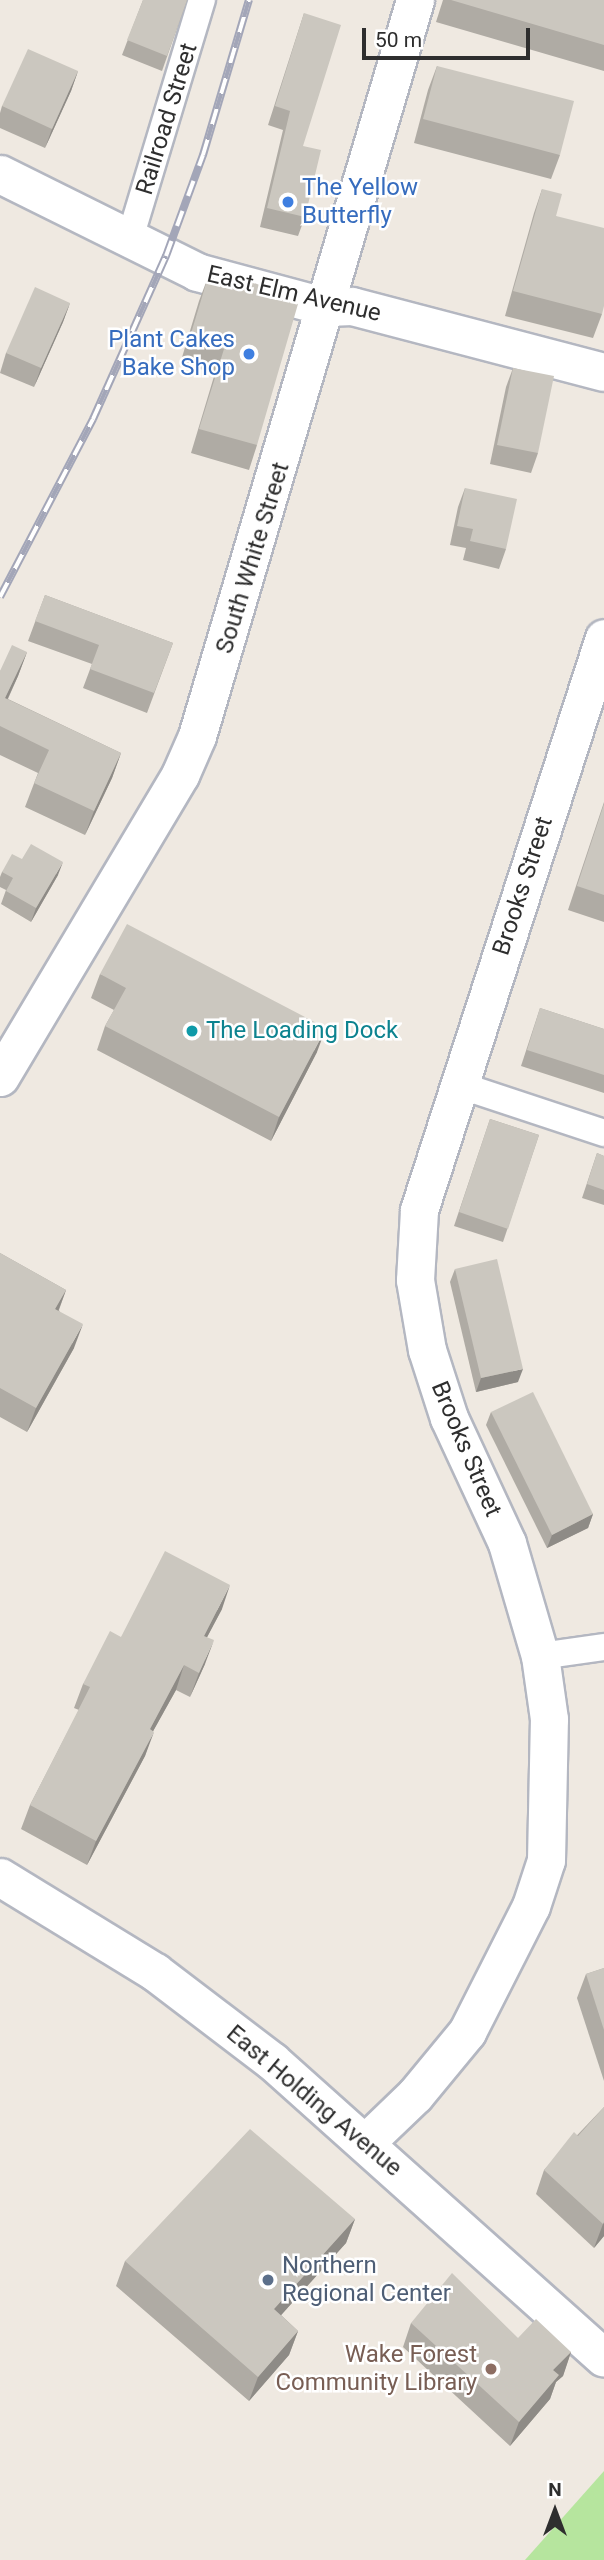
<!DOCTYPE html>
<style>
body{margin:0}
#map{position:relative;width:604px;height:2560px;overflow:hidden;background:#efe9e1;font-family:Roboto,sans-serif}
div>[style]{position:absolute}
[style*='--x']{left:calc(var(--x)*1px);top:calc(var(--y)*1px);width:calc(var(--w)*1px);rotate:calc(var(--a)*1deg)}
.green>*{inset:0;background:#b6e59e}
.roads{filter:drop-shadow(2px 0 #b4b7c1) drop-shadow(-2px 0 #b4b7c1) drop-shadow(0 2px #b4b7c1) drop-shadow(0 -2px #b4b7c1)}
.street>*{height:26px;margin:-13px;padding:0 13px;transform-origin:13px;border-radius:13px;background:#fff}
.secondary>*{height:37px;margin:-18.5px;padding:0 18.5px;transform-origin:18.5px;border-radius:18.5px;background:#fff}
.rail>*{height:8px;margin-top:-4px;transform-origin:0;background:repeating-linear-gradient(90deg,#fff 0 16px,#a3a6b8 0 32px);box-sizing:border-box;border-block:2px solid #a3a6b8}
.wall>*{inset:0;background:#afaba4}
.shaded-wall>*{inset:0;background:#8e8b86}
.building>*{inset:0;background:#cbc7bf}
.dots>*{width:19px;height:19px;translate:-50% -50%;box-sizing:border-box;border:4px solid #fff;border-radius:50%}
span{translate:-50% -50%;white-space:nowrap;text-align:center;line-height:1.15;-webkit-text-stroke:5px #fff;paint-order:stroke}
.street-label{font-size:24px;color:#2e2e2e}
.shop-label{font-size:24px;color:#366cbe}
.left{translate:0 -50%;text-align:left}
.right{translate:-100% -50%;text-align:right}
.culture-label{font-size:24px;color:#0d838f}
.service-label{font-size:24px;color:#4e5e75}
.education-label{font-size:24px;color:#785e54}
.north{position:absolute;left:520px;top:2476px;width:70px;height:70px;-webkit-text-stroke:5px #fff;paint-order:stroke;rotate:0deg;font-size:19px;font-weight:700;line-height:28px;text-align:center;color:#2e2e2e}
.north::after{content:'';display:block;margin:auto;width:24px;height:32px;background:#2e2e2e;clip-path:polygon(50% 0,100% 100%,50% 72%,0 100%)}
.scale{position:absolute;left:362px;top:28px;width:168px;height:32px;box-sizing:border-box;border:4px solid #2e2e2e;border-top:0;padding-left:9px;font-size:21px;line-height:24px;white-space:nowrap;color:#2e2e2e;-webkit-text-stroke:5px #fff;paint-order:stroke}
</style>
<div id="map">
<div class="green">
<i style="clip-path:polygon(604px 2471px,604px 2560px,525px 2560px)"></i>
</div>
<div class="roads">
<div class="street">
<i style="--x:130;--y:238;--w:249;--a:-73.2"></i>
<i style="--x:459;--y:1085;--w:153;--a:18.3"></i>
<i style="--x:540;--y:1656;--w:65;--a:-8"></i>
</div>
<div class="secondary">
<i style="--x:0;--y:174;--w:220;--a:26.4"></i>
<i style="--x:197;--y:272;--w:135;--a:15.1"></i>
<i style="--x:327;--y:307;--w:25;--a:-2"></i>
<i style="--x:352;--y:306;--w:260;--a:14.7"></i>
<i style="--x:0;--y:1077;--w:352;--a:-59.2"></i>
<i style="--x:180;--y:775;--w:43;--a:-66.4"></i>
<i style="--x:197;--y:736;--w:768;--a:-73.5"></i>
<i style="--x:0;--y:1877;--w:182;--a:31.5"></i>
<i style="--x:155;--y:1972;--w:147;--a:37.3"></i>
<i style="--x:272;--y:2061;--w:445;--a:41.8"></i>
<i style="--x:366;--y:2142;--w:68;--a:-43.8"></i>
<i style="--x:415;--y:2095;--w:82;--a:-50.5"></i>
<i style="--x:467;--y:2032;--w:141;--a:-63.1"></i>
<i style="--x:531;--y:1906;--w:48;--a:-71.9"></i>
<i style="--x:546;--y:1860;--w:141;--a:-88.8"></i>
<i style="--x:549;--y:1719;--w:64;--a:-98.1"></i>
<i style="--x:540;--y:1656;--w:118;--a:-106.3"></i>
<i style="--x:507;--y:1543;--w:138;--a:-114.9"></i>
<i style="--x:449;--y:1418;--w:71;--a:-107.9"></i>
<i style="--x:427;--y:1350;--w:71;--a:-99.7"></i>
<i style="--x:415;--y:1280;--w:70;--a:-86.7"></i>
<i style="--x:419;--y:1210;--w:601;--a:-72.08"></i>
</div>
</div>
<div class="rail">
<i style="--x:0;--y:597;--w:201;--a:-62.4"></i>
<i style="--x:93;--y:419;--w:179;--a:-65.9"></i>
<i style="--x:166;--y:256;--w:108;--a:-69.9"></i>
<i style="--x:203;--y:155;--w:162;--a:-73.5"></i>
</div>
<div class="wall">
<i style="clip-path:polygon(143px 0,187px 0,162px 71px,122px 55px)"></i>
<i style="clip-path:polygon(443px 0,604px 0,604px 71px,436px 22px)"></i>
<i style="clip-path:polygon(304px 13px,303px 146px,305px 217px,298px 236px,260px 227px,283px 130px,268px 125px)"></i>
<i style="clip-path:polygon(437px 66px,560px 155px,551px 179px,414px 143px,428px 90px)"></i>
<i style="clip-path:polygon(78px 71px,71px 91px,45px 148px,0 128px,0 113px,2px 106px)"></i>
<i style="clip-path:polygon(542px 189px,556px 216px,602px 314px,593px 338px,505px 316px,534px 213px)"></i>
<i style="clip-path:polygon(208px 277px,263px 295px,257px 445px,249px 470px,191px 453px,215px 373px,180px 364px,199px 301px)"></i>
<i style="clip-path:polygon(70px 303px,63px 322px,34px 387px,0 373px,6px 353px)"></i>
<i style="clip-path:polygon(513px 368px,538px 453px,531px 473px,490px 464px,506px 387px)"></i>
<i style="clip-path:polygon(465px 488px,506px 549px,499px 569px,463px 560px,466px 548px,450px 545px,458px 507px)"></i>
<i style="clip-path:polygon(45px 595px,173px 643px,147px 713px,83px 688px,92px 664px,28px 641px)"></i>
<i style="clip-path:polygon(27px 652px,18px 676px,8px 699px,121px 753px,112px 778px,85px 835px,25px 807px,38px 773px,0 755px,0 671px)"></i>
<i style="clip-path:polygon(604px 802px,604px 922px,568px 910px)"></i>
<i style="clip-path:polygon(22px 859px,58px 875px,31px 922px,1px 904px,6px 890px,0 887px,0 877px,2px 872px)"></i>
<i style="clip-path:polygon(100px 974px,317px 1052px,271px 1141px,97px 1050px,105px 1026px,114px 1010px,91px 998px)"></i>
<i style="clip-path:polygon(540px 1008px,604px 1029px,604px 1093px,521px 1066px)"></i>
<i style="clip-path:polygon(490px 1119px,539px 1135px,503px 1242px,454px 1226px)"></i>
<i style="clip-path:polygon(597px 1153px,604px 1156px,604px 1205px,582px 1198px)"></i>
<i style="clip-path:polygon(0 1253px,66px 1290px,59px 1310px,74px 1348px,27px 1432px,0 1417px)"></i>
<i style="clip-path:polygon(455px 1269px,518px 1382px,476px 1392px,450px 1282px)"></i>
<i style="clip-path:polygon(491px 1412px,593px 1514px,588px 1528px,547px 1548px,486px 1425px)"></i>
<i style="clip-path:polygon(222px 1609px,207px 1637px,205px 1664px,190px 1697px,176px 1690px,153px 1731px,145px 1756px,87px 1865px,21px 1829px,30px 1805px,79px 1710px,74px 1708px,83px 1684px,121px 1637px)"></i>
<i style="clip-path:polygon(604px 1968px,604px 2081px,577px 1998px,586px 1974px)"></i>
<i style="clip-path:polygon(604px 2107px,604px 2236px,594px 2248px,536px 2194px,544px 2170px)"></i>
<i style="clip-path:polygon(355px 2219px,346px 2243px,281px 2315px,298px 2331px,289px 2355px,249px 2401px,116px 2286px,125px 2261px)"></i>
<i style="clip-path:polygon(411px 2323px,518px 2338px,571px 2352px,563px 2376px,556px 2382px,550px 2399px,510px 2446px,403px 2347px)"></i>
</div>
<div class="shaded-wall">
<i style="clip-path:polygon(78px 71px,71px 91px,45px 148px,52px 129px)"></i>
<i style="clip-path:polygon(70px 303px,63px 322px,34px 387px,41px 368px)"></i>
<i style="clip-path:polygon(27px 652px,18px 676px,0 715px,5px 698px)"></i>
<i style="clip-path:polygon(121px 753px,112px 778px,85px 835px,94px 811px)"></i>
<i style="clip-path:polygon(63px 862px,58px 875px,31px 922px,36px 908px)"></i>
<i style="clip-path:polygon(326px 1028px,317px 1052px,271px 1141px,279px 1117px)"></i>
<i style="clip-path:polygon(66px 1290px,57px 1314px,55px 1309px)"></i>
<i style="clip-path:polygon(83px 1324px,74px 1348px,27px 1432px,36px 1408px)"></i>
<i style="clip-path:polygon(523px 1369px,518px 1382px,476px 1392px,481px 1378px)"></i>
<i style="clip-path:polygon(593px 1514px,588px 1528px,547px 1548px,552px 1535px)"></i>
<i style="clip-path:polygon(230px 1585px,222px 1609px,195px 1660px,204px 1636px)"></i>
<i style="clip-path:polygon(214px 1640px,205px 1664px,190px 1697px,199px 1673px)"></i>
<i style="clip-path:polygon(184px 1665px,176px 1690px,141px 1753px,150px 1729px)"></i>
<i style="clip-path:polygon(154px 1732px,145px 1756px,87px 1865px,96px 1841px)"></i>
<i style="clip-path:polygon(355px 2219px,346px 2243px,265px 2333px,274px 2309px)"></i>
<i style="clip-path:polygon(604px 2222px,604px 2236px,594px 2248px,603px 2224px)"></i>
<i style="clip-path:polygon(298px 2331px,289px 2355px,249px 2401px,258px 2377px)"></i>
<i style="clip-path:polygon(571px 2352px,563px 2376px,556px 2382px,550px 2399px,510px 2446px,519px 2422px,553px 2370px)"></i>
</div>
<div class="building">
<i style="clip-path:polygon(143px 0,187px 0,167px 56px,127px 40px)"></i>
<i style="clip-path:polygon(451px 0,604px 0,604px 45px)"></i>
<i style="clip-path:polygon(304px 13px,341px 25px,303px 146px,321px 150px,305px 217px,267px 208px,290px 111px,275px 106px)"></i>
<i style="clip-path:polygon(28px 49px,78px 71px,52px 129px,2px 106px)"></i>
<i style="clip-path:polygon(437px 66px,574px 101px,560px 155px,423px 119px)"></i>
<i style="clip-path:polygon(542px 189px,562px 194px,556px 216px,604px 228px,604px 306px,602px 314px,513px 291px)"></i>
<i style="clip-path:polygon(208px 277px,246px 289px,249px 281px,265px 287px,263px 295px,298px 304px,257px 445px,199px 429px,224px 349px,189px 340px)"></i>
<i style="clip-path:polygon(35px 287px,70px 303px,41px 368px,6px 353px)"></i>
<i style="clip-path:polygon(513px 368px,554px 376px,538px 453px,497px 445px)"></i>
<i style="clip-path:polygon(465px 488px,517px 499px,506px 549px,470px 541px,473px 529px,457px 526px)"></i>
<i style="clip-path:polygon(45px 595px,173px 643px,154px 693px,90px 669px,99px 645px,35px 621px)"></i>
<i style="clip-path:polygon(12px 645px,27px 652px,5px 698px,121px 753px,94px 811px,34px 783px,49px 750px,0 726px,0 671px)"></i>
<i style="clip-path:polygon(604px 804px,604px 895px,577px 886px)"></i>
<i style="clip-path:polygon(31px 844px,63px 862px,36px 908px,6px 891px,13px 878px,2px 872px,12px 854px,22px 859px)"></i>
<i style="clip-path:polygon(127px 924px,326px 1028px,279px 1117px,105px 1026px,126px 988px,100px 974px)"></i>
<i style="clip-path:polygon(540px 1008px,604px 1029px,604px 1075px,527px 1050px)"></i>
<i style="clip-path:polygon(490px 1119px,539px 1135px,508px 1229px,459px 1212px)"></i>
<i style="clip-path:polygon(597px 1153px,604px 1156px,604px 1190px,587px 1184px)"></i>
<i style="clip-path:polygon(0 1253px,66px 1290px,55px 1309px,83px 1324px,36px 1408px,0 1388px)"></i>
<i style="clip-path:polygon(497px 1259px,523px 1369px,481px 1378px,455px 1269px)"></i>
<i style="clip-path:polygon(533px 1392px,593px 1514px,552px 1535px,491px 1412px)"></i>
<i style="clip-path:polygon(165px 1551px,230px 1585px,204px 1636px,214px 1640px,199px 1673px,184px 1665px,150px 1729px,154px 1732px,96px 1841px,30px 1805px,90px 1687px,83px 1684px,110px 1631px,121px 1637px)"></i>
<i style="clip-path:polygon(604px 1968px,604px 2030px,586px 1974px)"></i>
<i style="clip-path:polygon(604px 2107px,604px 2222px,603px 2224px,544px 2170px,574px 2132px,578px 2136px)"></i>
<i style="clip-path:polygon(250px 2129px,355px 2219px,274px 2309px,298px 2331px,258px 2377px,125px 2261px)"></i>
<i style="clip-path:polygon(452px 2273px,518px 2338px,536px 2319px,571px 2352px,553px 2370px,559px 2375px,519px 2422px,411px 2323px)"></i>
</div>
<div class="dots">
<i style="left:288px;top:202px;background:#3f7fe0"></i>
<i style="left:249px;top:354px;background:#3f7fe0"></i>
<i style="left:192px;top:1031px;background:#0f9aa8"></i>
<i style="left:268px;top:2280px;background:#5c6f8a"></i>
<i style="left:491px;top:2369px;background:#8d6e63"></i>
</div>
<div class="street-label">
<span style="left:167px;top:119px;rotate:-73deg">Railroad Street</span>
<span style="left:294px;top:294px;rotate:13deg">East Elm Avenue</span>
<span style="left:253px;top:558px;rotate:-73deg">South White Street</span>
<span style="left:523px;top:886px;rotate:-72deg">Brooks Street</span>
<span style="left:466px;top:1449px;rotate:67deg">Brooks Street</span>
<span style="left:314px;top:2101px;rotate:40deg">East Holding Avenue</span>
</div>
<div class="shop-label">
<span class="left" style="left:302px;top:202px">The Yellow<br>Butterfly</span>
<span class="right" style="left:235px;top:354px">Plant Cakes<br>Bake Shop</span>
</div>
<div class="culture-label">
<span class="left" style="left:206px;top:1031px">The Loading Dock</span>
</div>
<div class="service-label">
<span class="left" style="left:282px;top:2280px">Northern<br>Regional Center</span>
</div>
<div class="education-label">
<span class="right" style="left:477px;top:2369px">Wake Forest<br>Community Library</span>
</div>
<div class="north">N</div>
<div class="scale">50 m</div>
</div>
